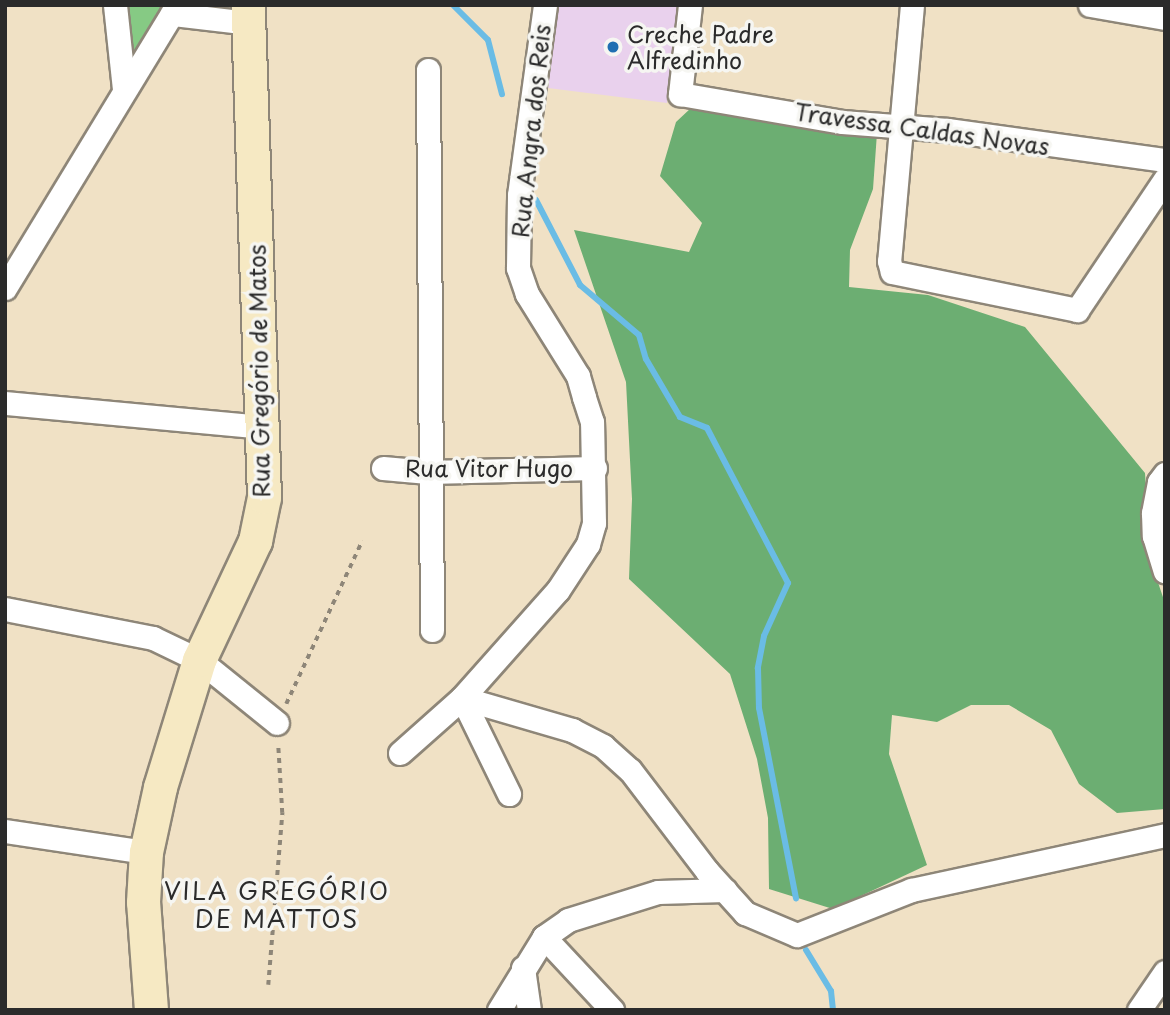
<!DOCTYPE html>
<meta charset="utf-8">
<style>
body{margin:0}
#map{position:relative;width:1170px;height:1015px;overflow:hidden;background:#f0e1c5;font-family:"Playpen Sans",sans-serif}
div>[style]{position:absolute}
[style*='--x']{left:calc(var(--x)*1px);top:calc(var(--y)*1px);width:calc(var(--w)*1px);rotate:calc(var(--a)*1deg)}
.built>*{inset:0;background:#e9d1ed}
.green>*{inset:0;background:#86ca84}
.forest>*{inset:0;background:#6cae72}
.stream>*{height:6px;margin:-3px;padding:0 3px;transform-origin:3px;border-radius:3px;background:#6abce5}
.path>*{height:3.5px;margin-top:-1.75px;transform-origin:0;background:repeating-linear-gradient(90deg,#8e8678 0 5px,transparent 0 10px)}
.roads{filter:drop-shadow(2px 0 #8e8678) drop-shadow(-2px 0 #8e8678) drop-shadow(0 2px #8e8678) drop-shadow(0 -2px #8e8678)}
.street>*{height:23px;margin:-11.5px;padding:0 11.5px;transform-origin:11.5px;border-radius:11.5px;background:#fff}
.secondary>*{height:33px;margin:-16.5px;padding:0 16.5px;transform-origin:16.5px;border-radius:16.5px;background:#f6e9c3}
.dots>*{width:19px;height:19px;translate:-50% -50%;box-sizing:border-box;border:4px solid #f6f6f2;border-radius:50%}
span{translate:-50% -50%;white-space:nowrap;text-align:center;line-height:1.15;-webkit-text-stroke:7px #f6f6f2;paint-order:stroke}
.poi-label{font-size:23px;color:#2b2b2b}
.left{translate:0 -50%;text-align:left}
.street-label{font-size:23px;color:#2b2b2b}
.neighbourhood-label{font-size:24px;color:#2b2b2b;letter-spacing:2px}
.frame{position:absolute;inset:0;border:7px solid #2b2b2b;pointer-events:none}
</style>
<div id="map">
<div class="built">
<i style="clip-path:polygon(558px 5px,679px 5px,667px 103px,548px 88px)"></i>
</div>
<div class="green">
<i style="clip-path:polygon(122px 5px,164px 5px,127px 72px)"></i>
</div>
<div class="forest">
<i style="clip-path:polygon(691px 108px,877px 133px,873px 189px,850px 250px,849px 287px,928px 295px,1025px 327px,1145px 473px,1151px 562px,1165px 603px,1165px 809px,1117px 813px,1079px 784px,1051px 730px,1009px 705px,971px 705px,937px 722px,892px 715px,889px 754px,927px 865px,833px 909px,769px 889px,768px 818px,757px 759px,730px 674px,629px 579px,632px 499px,626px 382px,574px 230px,689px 252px,702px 223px,660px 176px,676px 122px)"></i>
</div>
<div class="stream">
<i style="--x:453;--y:5;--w:49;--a:45"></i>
<i style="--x:488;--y:40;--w:56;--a:75.5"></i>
<i style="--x:536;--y:200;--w:96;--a:62.6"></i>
<i style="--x:580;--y:285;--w:77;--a:40.3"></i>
<i style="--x:639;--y:335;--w:25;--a:74"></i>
<i style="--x:646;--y:359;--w:67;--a:59.6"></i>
<i style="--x:680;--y:417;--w:29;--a:22"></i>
<i style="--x:707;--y:428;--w:175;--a:62.4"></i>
<i style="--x:788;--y:583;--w:58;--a:114.4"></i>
<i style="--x:764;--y:636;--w:33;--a:101"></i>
<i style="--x:758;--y:668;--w:40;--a:88.6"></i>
<i style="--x:759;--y:708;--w:194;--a:79"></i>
<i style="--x:806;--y:950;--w:48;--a:58.6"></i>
<i style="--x:831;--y:991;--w:19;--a:84"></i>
</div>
<div class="path">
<i style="--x:286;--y:704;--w:180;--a:-65"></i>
<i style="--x:268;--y:985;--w:173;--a:-85.3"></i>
<i style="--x:282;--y:813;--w:68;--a:-93.4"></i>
</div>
<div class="roads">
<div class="street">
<i style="--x:115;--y:5;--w:84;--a:83.9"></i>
<i style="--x:690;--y:5;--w:90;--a:96.4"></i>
<i style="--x:680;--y:94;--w:164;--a:9.8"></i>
<i style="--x:842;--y:122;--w:106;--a:4.3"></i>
<i style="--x:948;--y:130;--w:219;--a:7.9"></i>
<i style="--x:912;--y:5;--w:257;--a:95.1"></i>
<i style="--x:889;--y:261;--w:11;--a:75"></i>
<i style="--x:892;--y:272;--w:189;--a:11.6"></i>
<i style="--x:1077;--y:310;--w:158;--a:-56.1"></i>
<i style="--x:1090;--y:5;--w:76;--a:9.8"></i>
<i style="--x:172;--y:14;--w:78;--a:6.7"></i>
<i style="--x:428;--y:70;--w:560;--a:89.59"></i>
<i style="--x:5;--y:288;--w:331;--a:-58.7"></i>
<i style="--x:5;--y:403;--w:260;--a:5.3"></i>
<i style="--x:383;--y:468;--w:45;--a:5.1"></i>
<i style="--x:428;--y:472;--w:167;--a:-1.4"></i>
<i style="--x:1165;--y:474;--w:10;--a:127"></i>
<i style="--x:1159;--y:482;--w:32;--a:101"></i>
<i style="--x:1153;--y:513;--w:23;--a:88"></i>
<i style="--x:1154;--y:536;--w:37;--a:73"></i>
<i style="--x:5;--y:609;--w:151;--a:11.1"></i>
<i style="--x:153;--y:638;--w:51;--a:25.6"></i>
<i style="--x:199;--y:660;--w:100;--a:38.9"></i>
<i style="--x:462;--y:698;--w:115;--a:16.2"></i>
<i style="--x:572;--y:730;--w:35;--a:27"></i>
<i style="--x:603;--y:746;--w:36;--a:42"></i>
<i style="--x:630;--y:770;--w:127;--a:52.7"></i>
<i style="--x:707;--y:871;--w:57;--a:47.9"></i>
<i style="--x:745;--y:913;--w:56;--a:22.9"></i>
<i style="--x:797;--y:935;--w:123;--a:-21.5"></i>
<i style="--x:911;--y:890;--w:260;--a:-12.2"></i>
<i style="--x:462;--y:698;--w:107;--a:63.9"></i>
<i style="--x:400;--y:753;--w:83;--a:-41.6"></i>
<i style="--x:462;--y:698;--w:144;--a:-48.4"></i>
<i style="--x:558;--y:590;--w:55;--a:-56.9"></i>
<i style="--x:588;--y:544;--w:22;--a:-74"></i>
<i style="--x:594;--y:523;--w:101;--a:-91.1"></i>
<i style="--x:592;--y:422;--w:26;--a:-108"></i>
<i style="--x:584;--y:397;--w:22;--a:-106"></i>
<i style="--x:578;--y:376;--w:97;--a:-121.9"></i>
<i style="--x:527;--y:294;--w:28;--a:-109"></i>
<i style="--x:518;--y:268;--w:73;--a:-89.2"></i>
<i style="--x:519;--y:195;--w:192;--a:-82.2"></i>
<i style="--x:5;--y:831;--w:143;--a:8.5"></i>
<i style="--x:544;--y:937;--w:100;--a:47"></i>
<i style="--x:523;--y:968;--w:42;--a:81.9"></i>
<i style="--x:499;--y:1010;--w:86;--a:-58.3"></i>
<i style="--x:544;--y:937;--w:29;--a:-35"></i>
<i style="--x:568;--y:920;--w:94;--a:-17.3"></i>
<i style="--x:658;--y:892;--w:67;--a:-1.7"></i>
<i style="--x:1139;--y:1010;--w:46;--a:-55.6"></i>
</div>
<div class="secondary">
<i style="--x:151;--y:1010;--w:108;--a:-94.2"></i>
<i style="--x:143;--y:902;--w:50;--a:-86.6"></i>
<i style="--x:146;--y:852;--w:66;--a:-77.8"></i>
<i style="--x:160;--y:787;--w:133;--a:-72.9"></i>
<i style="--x:199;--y:660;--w:132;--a:-64.8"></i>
<i style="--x:255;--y:541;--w:45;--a:-78.4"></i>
<i style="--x:264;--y:497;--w:492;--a:-91.9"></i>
</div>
</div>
<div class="dots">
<i style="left:613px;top:47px;background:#1f6fb2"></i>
</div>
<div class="poi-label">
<span class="left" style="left:627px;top:47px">Creche Padre<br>Alfredinho</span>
</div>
<div class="street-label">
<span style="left:922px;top:129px;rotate:8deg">Travessa Caldas Novas</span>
<span style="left:531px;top:131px;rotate:-84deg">Rua Angra dos Reis</span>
<span style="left:259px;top:371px;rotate:-91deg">Rua Gregório de Matos</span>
<span style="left:489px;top:468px">Rua Vitor Hugo</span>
</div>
<div class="neighbourhood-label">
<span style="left:277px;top:905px">VILA GREGÓRIO<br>DE MATTOS</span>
</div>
<div class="frame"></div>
</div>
